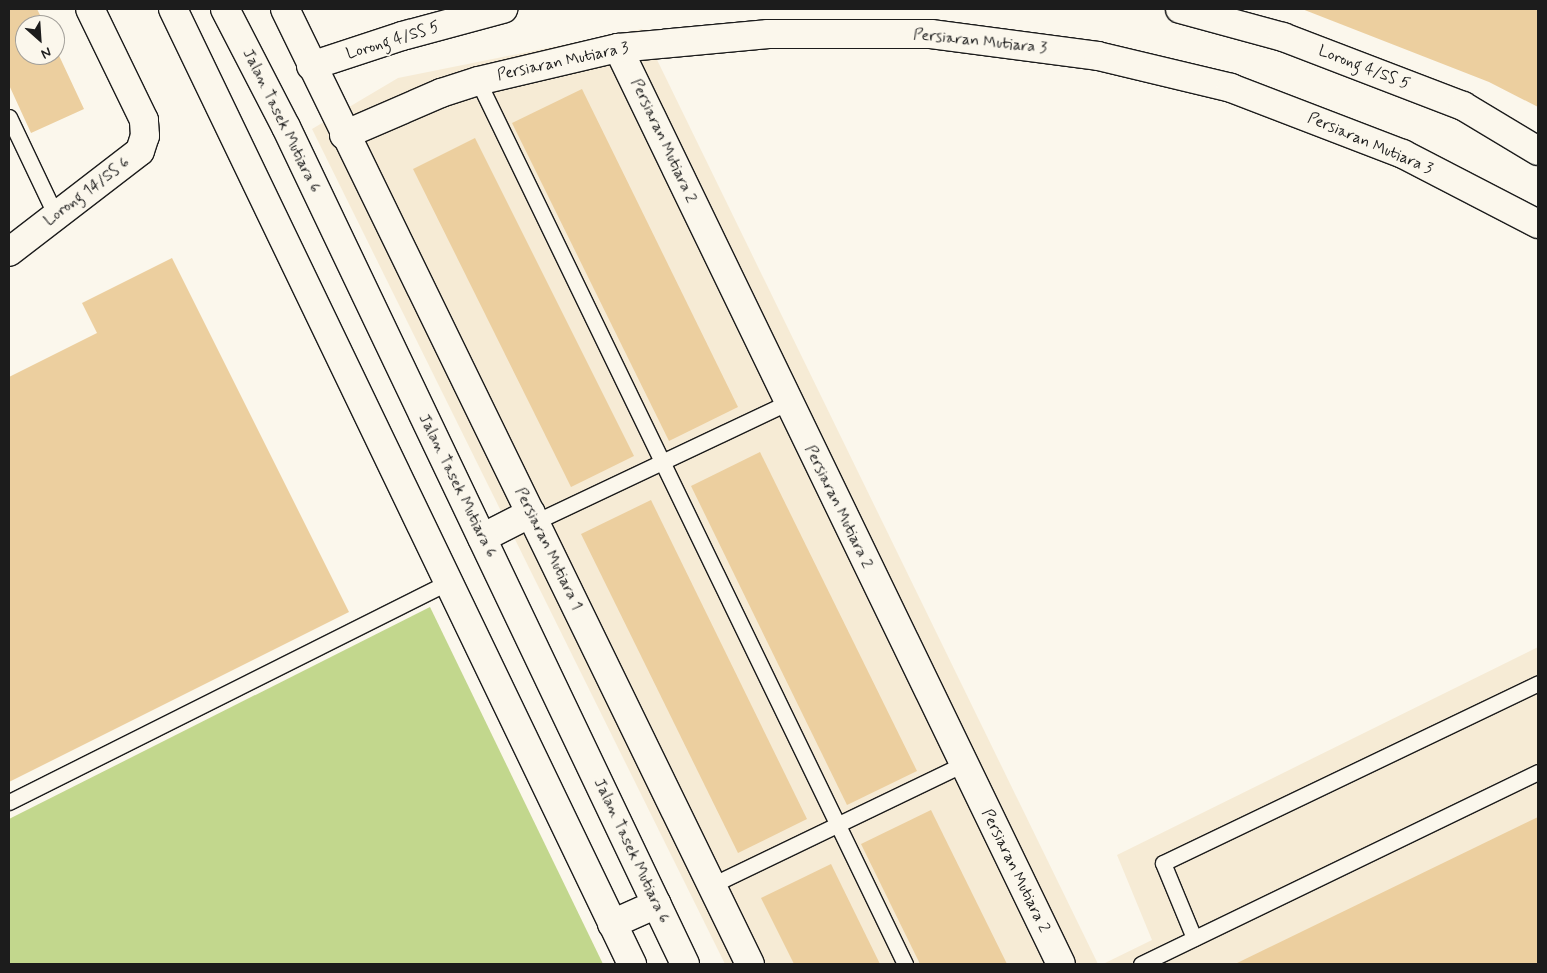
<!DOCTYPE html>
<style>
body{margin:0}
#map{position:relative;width:1547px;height:973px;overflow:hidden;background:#fbf7ec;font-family:Mynerve,sans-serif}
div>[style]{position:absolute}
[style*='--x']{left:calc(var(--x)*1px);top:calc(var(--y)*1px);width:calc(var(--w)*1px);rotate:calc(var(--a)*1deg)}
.built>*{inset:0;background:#f6ebd5}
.green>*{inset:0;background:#c2d78d}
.building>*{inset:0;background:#eccf9f}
.roads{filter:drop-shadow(1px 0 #1c1c1c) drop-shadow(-1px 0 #1c1c1c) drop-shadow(0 1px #1c1c1c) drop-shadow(0 -1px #1c1c1c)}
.lane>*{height:15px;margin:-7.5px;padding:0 7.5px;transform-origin:7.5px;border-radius:7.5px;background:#fbf7ec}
.street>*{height:28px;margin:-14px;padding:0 14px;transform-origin:14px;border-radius:14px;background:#fbf7ec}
.secondary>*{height:28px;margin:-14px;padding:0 14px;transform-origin:14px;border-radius:14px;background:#fbf7ec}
span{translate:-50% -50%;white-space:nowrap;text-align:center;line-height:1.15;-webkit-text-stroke:4px #fbf7ec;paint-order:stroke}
.street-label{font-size:16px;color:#1c1c1c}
.frame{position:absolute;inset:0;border:10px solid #1c1c1c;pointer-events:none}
.north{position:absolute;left:15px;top:15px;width:50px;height:50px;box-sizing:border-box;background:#fbf7ec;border:1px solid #a29f99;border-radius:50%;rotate:154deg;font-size:14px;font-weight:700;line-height:20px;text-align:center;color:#1c1c1c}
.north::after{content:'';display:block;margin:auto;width:18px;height:22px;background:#1c1c1c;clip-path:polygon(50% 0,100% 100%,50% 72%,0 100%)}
</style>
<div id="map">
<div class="built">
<i style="clip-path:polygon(642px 29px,1098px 964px,725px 964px,312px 129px,398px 78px)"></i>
<i style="clip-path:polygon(1538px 647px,1538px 964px,1103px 964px,1152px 940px,1117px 855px)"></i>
</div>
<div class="green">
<i style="clip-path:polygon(430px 607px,603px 964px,9px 964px,9px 819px)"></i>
</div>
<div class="building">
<i style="clip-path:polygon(9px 9px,37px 9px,45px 25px,25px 25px,25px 55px,55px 55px,55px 47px,84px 109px,31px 133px,9px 85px)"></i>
<i style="clip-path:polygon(1302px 9px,1538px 9px,1538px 107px,1489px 82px)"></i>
<i style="clip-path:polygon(582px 89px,738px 407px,669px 441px,512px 123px)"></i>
<i style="clip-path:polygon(475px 138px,634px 456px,571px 487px,413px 169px)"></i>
<i style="clip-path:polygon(172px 258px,349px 612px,9px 782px,9px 377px,97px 333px,82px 303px)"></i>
<i style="clip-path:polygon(760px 452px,917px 771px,847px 805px,691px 486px)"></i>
<i style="clip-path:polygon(651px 500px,807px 819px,738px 853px,581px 534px)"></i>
<i style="clip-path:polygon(931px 810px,1007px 964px,920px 964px,861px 844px)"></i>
<i style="clip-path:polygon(1538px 817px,1538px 964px,1235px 964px)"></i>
<i style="clip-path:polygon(831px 864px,880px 964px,794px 964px,761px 898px)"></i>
</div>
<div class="roads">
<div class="lane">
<i style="--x:478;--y:81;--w:981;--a:64.19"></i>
<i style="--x:9;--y:117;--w:110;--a:64.6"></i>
<i style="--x:535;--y:522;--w:279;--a:-25.3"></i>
<i style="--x:9;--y:802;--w:489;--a:-26.6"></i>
<i style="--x:712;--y:885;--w:279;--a:-25.7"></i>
<i style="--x:1194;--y:938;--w:81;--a:-112.5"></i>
<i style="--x:1163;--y:863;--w:416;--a:-25.6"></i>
<i style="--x:1141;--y:964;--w:441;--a:-25.8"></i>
</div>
<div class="street">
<i style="--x:285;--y:9;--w:1062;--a:64.04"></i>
<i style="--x:1180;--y:9;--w:107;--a:15.2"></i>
<i style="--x:1283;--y:37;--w:193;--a:21"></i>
<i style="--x:1463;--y:106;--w:87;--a:31"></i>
<i style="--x:618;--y:48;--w:1017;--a:64.19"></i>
<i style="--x:311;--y:66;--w:96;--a:-18.2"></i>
<i style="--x:402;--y:36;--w:105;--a:-15"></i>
<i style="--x:344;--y:135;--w:106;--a:-23.4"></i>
<i style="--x:441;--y:93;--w:39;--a:-18"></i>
<i style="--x:478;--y:81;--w:144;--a:-13.3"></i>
<i style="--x:618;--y:48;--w:151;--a:-5.3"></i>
<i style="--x:768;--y:34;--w:163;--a:0"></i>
<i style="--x:931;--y:34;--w:168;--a:7.5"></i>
<i style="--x:1098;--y:56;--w:137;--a:13.5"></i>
<i style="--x:1231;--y:88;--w:184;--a:21"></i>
<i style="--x:1403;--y:154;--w:152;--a:27.4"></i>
<i style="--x:9;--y:252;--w:165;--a:-37.6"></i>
<i style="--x:140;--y:151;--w:16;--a:-72"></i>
<i style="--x:145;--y:136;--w:16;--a:-94"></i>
<i style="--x:144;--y:120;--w:123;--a:-115.9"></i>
<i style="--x:482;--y:538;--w:55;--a:-27"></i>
</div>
<div class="secondary">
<i style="--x:173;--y:9;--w:1060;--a:64.33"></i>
<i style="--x:225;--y:9;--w:133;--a:62.7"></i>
<i style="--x:286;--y:127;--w:927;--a:64.51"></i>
<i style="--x:612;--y:924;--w:49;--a:-24"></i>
</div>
</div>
<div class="street-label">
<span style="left:393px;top:41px;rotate:-17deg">Lorong 4/SS 5</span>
<span style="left:980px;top:42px;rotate:6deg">Persiaran Mutiara 3</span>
<span style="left:563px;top:62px;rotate:-12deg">Persiaran Mutiara 3</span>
<span style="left:1364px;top:68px;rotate:21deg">Lorong 4/SS 5</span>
<span style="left:281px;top:121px;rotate:64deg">Jalan Tasek Mutiara 6</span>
<span style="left:663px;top:141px;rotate:65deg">Persiaran Mutiara 2</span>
<span style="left:1370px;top:144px;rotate:23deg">Persiaran Mutiara 3</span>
<span style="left:87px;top:192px;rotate:-37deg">Lorong 14/SS 6</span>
<span style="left:457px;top:486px;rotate:64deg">Jalan Tasek Mutiara 6</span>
<span style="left:838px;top:507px;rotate:64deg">Persiaran Mutiara 2</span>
<span style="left:548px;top:549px;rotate:64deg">Persiaran Mutiara 1</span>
<span style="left:631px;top:851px;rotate:65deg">Jalan Tasek Mutiara 6</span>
<span style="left:1015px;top:871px;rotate:64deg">Persiaran Mutiara 2</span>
</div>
<div class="frame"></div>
<div class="north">N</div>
</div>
